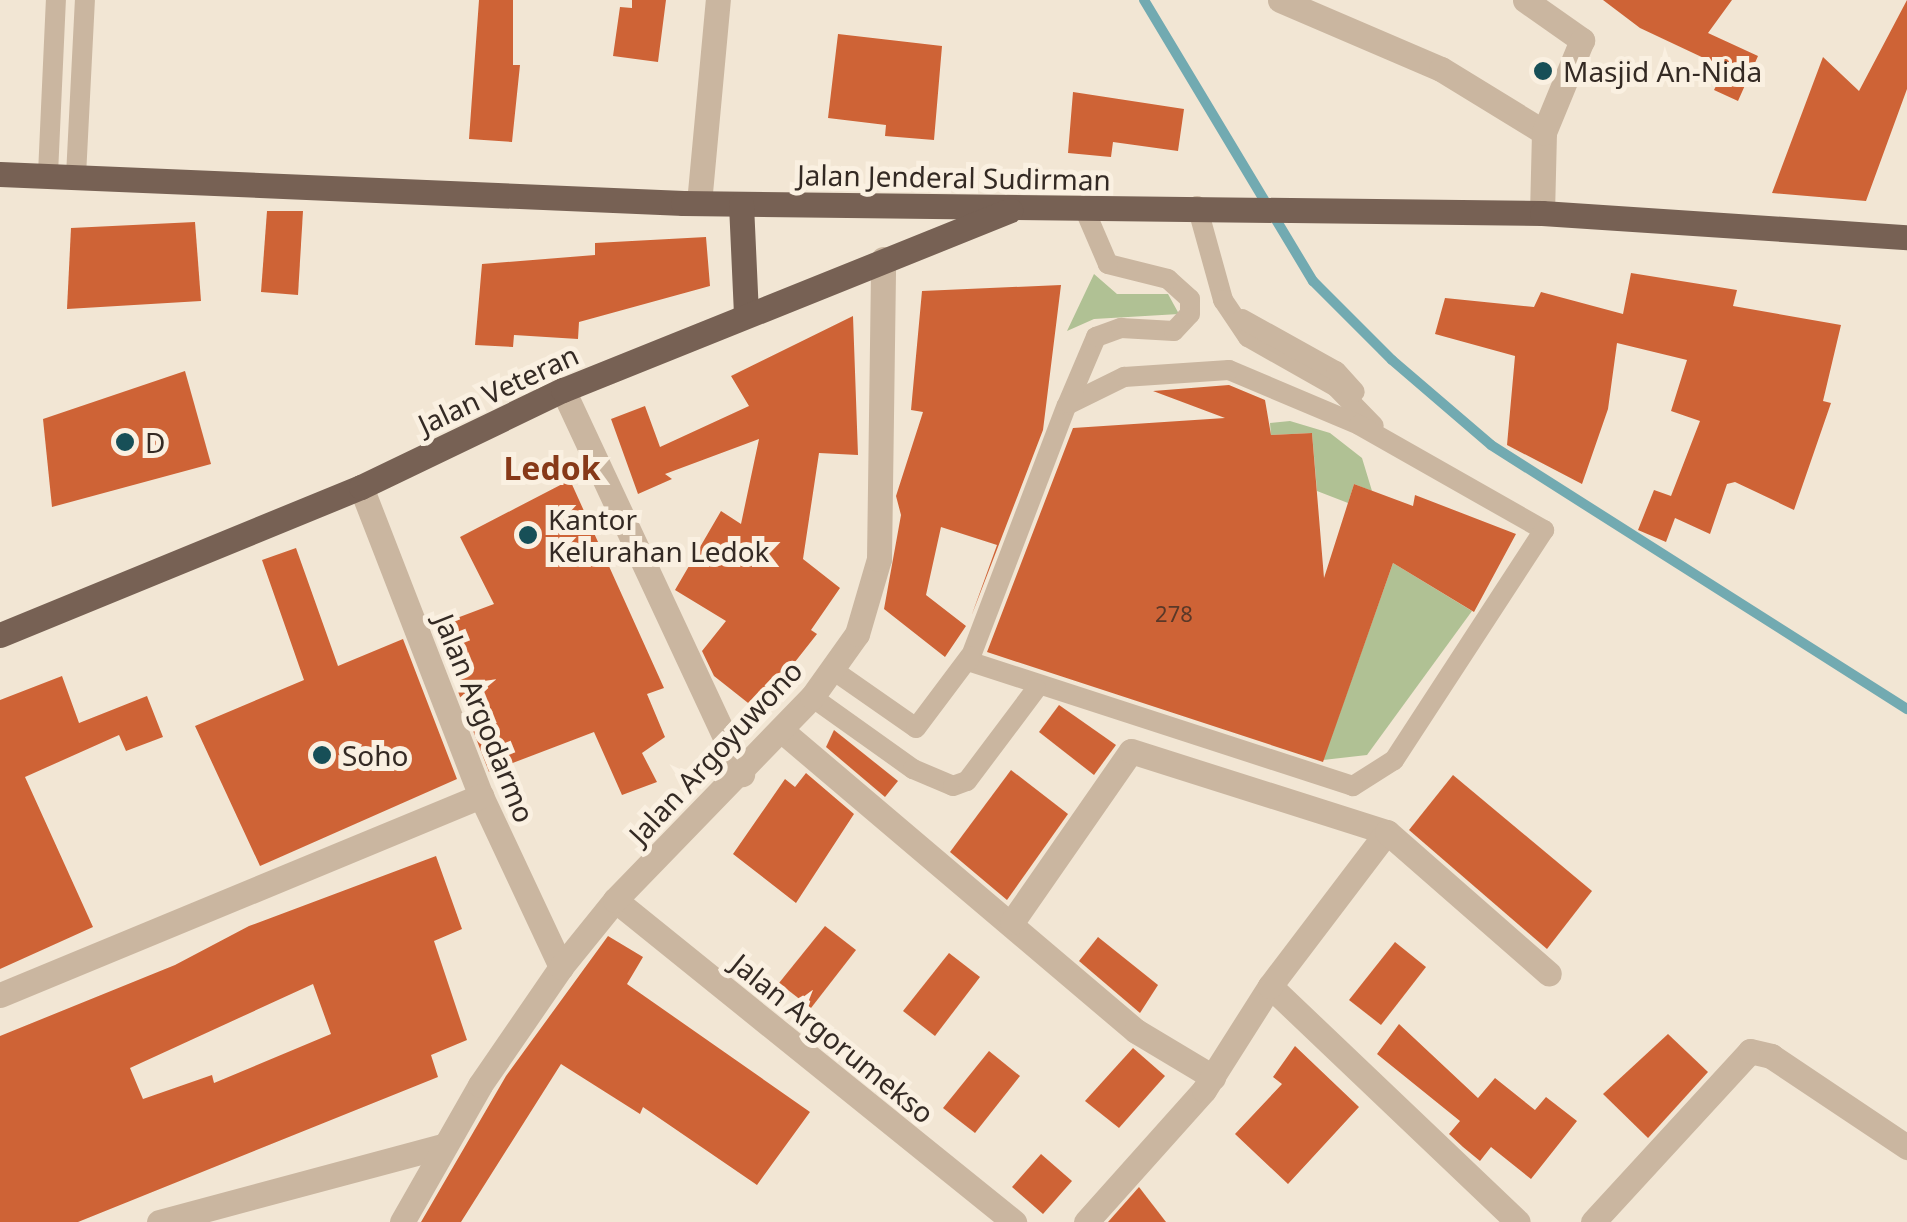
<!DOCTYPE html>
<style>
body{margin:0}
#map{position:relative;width:1907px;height:1222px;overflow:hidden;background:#f2e6d4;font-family:"Noto Sans",sans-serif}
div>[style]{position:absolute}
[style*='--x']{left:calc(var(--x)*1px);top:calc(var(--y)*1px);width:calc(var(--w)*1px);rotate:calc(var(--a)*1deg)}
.green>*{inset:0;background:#b0c194}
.stream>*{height:10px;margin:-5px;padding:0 5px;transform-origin:5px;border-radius:5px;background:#72aab1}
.building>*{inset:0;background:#ce6336}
.service>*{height:20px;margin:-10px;padding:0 10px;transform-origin:10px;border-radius:10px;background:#cab6a0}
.minor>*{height:25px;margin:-12.5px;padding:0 12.5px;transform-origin:12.5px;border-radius:12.5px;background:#cab6a0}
.tertiary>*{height:25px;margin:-12.5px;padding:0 12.5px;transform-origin:12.5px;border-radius:12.5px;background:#cab6a0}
.primary>*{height:25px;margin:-12.5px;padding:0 12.5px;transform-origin:12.5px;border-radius:12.5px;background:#776154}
.dots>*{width:28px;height:28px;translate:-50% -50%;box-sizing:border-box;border:5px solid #faf0e1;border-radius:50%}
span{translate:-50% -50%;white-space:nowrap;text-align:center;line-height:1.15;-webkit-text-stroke:10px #faf0e1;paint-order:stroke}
.number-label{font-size:22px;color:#5a3828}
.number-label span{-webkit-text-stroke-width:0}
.poi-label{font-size:28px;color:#342a24}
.left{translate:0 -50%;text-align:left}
.street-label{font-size:28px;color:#342a24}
.quarter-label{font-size:32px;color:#873918;font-weight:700}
</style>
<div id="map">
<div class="green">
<i style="clip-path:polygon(1094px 274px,1117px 294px,1168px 294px,1179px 314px,1094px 319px,1067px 331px)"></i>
<i style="clip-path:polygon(1290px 421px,1330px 433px,1362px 458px,1372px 491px,1354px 484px,1348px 503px,1317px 491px,1312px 433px,1271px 435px,1270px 423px)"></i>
<i style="clip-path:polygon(1393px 563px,1472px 611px,1367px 755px,1323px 760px)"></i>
</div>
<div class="stream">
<i style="--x:1144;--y:0;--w:328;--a:59"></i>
<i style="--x:1313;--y:281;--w:112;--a:45"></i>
<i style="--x:1392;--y:360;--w:130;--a:40.6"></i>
<i style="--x:1491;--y:445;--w:493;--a:32.4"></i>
</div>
<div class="building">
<i style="clip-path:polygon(479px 0,513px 0,513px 65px,520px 65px,512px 142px,469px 139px)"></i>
<i style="clip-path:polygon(632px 0,666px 0,658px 62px,613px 56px,620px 7px,632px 8px)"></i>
<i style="clip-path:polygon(1603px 0,1732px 0,1708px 33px,1758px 56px,1738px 101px,1714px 90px,1725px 68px,1640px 28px)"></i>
<i style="clip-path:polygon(1907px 0,1907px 89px,1866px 201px,1772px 193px,1823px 57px,1859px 91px)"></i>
<i style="clip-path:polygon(838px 34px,942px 46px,934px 140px,885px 136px,886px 125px,828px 118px)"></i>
<i style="clip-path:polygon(1073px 92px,1184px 109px,1178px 151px,1113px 142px,1111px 157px,1068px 153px)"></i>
<i style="clip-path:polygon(267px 211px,303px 211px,298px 295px,261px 292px)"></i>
<i style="clip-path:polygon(195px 222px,201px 301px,67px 309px,71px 228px)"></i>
<i style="clip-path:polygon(706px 237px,710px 286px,579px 322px,578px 339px,514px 335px,513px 347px,475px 345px,482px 264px,595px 255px,595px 243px)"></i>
<i style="clip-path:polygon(1631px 273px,1737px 290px,1733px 306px,1841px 325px,1823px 401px,1831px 403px,1794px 510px,1735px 482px,1727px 484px,1710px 534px,1675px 518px,1666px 542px,1638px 530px,1654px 490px,1671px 496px,1700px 421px,1671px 411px,1687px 360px,1617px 343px,1608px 409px,1582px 484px,1507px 445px,1515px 356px,1435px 334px,1445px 298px,1534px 307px,1541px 292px,1623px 314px)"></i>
<i style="clip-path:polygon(1061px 285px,1043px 430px,971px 617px,997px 545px,941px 527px,926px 595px,966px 626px,945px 657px,884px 609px,901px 515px,896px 496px,923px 412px,911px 410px,922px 291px)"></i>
<i style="clip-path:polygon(853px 316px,858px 455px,819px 453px,803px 559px,840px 588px,811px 630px,817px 634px,757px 710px,714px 676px,702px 651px,726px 621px,675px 590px,721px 511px,741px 524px,759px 439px,665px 474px,672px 479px,638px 494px,611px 419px,645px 406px,660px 447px,749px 406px,731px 376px)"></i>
<i style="clip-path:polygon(185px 371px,211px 464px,52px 507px,43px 419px)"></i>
<i style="clip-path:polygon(1229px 385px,1265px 400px,1271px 435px,1312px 433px,1324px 578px,1354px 484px,1413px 506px,1415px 495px,1516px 534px,1474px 612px,1393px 563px,1323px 762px,987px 652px,1073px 428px,1225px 418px,1153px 391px)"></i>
<i style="clip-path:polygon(570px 480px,664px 688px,647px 694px,665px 737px,642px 753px,657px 782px,622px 795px,594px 732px,489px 772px,433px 627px,494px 604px,460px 537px)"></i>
<i style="clip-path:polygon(296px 548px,338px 666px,403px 639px,457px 779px,260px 866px,195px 726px,304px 680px,262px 560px)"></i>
<i style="clip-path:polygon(62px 676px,79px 723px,147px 696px,163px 737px,126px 751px,119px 735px,25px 777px,93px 927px,0 969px,0 700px)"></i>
<i style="clip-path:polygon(1059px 705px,1116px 745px,1094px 775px,1039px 732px)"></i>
<i style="clip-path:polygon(834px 730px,898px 781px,885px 797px,826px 747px)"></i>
<i style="clip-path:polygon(1011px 770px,1068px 814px,1007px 900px,950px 852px)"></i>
<i style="clip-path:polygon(806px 773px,854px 814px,796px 903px,733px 854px,785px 779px,795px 787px)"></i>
<i style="clip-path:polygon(1453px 775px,1592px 891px,1547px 949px,1409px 830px)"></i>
<i style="clip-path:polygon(evenodd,436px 856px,462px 929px,434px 941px,467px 1040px,431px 1055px,438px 1077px,78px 1222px,0 1222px,0 1036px,175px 965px,249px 926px,436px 856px,313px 984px,331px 1034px,214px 1083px,212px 1075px,143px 1099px,130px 1068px,313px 984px)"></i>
<i style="clip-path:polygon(825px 926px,856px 950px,811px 1008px,779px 983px)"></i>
<i style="clip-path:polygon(608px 936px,643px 957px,627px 984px,810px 1112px,757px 1185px,643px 1107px,640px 1114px,561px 1064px,461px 1222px,421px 1222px,506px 1076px)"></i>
<i style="clip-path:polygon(1098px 937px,1158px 985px,1140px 1013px,1079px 961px)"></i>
<i style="clip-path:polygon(1395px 942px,1426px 967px,1381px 1025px,1349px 1000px)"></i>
<i style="clip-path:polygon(949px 953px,980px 977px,935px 1036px,903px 1011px)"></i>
<i style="clip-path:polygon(1399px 1024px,1478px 1098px,1495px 1078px,1535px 1110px,1546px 1097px,1577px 1121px,1531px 1179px,1491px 1147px,1480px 1161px,1463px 1147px,1449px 1134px,1460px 1121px,1377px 1054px)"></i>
<i style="clip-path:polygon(1668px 1034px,1708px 1072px,1648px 1138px,1603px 1094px)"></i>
<i style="clip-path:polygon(1295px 1046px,1359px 1107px,1288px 1184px,1235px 1134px,1282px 1084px,1273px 1077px)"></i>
<i style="clip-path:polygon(1133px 1048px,1165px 1076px,1119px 1128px,1085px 1101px)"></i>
<i style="clip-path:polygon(989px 1051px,1020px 1076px,975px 1133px,943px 1108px)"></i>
<i style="clip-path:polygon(1041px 1154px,1072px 1181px,1043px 1214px,1012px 1187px)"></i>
<i style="clip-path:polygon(1139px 1187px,1166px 1222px,1108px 1222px)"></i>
</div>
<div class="service">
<i style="--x:48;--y:174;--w:174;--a:-87.4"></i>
<i style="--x:76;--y:176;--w:176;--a:-87.1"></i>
<i style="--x:1197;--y:206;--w:98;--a:74.5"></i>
<i style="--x:1223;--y:300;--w:45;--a:56"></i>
<i style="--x:1248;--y:337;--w:101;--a:29.6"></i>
<i style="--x:1336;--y:387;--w:54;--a:45.7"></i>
<i style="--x:1242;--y:319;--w:107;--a:29"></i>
<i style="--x:1336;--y:371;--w:28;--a:48"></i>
<i style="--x:1229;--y:370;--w:141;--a:22.9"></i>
<i style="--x:1359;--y:425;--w:213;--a:29.6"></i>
<i style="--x:1544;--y:530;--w:275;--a:123.1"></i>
<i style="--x:1394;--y:760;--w:49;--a:147.6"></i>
<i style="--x:1353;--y:786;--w:404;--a:-162"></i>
<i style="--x:969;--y:661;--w:274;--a:-69.1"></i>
<i style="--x:1067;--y:405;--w:64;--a:-26.2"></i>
<i style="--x:1124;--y:377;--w:105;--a:-3.8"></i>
<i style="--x:1068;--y:403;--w:72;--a:-67"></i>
<i style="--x:1096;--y:337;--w:27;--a:-20"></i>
<i style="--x:1121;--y:328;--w:53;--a:3.2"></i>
<i style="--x:1174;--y:331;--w:23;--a:-47"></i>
<i style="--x:1190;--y:314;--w:15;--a:-90"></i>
<i style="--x:1190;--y:299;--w:30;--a:-138"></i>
<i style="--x:1168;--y:279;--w:62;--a:-166"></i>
<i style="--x:1108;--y:264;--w:56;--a:-113.3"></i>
<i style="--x:833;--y:670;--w:101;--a:34.9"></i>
<i style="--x:916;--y:728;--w:90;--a:-53.1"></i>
<i style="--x:812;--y:697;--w:124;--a:35.5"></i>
<i style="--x:913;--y:769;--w:43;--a:23"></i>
<i style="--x:953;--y:786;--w:15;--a:-20"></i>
<i style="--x:967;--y:781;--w:115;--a:-53.1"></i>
</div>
<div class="minor">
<i style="--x:1280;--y:0;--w:175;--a:23.2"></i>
<i style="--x:1441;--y:69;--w:121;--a:31.5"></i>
<i style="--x:1544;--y:132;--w:81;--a:91.4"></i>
<i style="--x:1525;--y:0;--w:70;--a:35.1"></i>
<i style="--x:1582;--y:40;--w:100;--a:112.4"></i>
<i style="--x:563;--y:390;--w:424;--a:65"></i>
<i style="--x:361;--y:487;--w:331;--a:68.8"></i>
<i style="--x:481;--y:796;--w:189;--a:64.9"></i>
<i style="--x:781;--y:730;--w:465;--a:40.3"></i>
<i style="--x:1136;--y:1031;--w:90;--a:30.9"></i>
<i style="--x:615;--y:900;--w:513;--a:38.9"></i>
<i style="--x:1012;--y:922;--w:208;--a:-55.2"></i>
<i style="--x:1131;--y:751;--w:269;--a:17.6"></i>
<i style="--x:1270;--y:986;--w:342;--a:43.6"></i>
<i style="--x:0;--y:995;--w:521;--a:-22.48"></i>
<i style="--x:159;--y:1222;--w:293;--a:-15"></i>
<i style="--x:402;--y:1222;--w:158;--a:-60.3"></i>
<i style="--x:480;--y:1085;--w:143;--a:-55.5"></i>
<i style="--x:561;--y:967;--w:86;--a:-51.1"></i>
<i style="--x:615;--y:900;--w:283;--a:-45.9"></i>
<i style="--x:812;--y:697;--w:77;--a:-54.5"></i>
<i style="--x:857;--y:634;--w:78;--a:-73.7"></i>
<i style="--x:879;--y:559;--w:300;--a:-89.2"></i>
<i style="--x:1086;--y:1222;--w:177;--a:-48.2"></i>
<i style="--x:1204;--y:1090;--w:123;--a:-57.6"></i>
<i style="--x:1270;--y:986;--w:193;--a:-52.8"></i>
<i style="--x:1387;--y:832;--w:215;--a:41.2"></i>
<i style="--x:1593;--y:1222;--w:232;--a:-47.4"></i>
<i style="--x:1750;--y:1051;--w:22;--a:13"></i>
<i style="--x:1771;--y:1056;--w:164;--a:33.8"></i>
</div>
<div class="tertiary">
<i style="--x:699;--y:203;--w:204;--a:-84.7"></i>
</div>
<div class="primary">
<i style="--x:0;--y:174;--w:684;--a:2.43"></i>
<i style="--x:683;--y:203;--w:859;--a:0.67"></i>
<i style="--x:1542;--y:213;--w:366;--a:3.8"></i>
<i style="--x:741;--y:204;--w:111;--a:87.4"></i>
<i style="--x:0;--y:635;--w:390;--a:-22.3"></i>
<i style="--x:361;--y:487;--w:224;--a:-25.7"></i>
<i style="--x:563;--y:390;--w:482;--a:-21.9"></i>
</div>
<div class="dots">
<i style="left:1543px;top:71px;background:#174f57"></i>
<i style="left:125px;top:442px;background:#174f57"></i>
<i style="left:528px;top:535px;background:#174f57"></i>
<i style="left:322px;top:755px;background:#174f57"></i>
</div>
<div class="number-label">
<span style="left:1174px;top:614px">278</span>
</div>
<div class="poi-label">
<span class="left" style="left:1563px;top:71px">Masjid An-Nida</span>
<span class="left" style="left:145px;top:442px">D</span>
<span class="left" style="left:548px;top:535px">Kantor<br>Kelurahan Ledok</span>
<span class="left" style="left:342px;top:755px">Soho</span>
</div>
<div class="street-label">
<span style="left:954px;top:177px;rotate:1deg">Jalan Jenderal Sudirman</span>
<span style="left:498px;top:389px;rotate:-25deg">Jalan Veteran</span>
<span style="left:485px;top:718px;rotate:68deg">Jalan Argodarmo</span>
<span style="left:715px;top:752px;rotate:-47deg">Jalan Argoyuwono</span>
<span style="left:833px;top:1038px;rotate:39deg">Jalan Argorumekso</span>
</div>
<div class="quarter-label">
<span style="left:552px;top:468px">Ledok</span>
</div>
</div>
